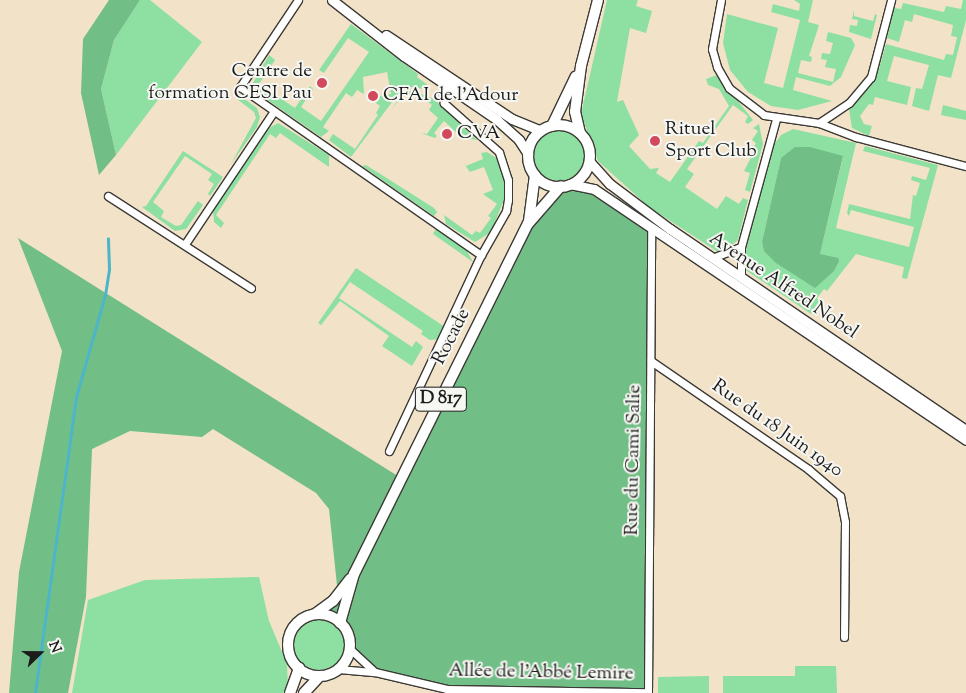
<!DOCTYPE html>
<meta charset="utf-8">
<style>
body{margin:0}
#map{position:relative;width:966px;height:693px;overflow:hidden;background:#f2e2c8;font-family:"Sorts Mill Goudy",serif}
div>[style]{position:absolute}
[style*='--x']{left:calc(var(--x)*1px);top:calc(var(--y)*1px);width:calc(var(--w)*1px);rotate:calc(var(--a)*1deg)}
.green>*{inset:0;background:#8de0a1}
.round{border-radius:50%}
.forest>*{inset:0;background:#72be87}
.stream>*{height:2.5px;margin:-1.25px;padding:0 1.25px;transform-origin:1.25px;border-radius:1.25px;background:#4cb5ca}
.roads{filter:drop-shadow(1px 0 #3c3a36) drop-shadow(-1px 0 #3c3a36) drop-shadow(0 1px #3c3a36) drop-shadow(0 -1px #3c3a36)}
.minor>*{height:7px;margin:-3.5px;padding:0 3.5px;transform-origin:3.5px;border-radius:3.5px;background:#fff}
.secondary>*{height:9px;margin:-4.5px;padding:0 4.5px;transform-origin:4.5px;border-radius:4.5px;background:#fff}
.primary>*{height:10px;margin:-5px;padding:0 5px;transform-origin:5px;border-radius:5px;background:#fff}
.primary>.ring{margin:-5px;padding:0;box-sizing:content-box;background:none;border:10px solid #fff;border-radius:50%}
.dots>*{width:14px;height:14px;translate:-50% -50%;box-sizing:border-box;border:2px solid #f6f6f2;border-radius:50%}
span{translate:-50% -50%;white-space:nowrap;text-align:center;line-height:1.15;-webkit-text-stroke:4px #f6f6f2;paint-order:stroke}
.shield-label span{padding:1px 4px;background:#f6f6f2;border:1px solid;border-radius:4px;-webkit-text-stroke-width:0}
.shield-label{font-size:18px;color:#1c1c1c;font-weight:700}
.poi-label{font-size:19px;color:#1c1c1c}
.right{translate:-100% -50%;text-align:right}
.left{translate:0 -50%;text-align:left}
.street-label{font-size:19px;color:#1c1c1c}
.north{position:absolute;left:15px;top:628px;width:50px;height:50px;-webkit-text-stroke:4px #f6f6f2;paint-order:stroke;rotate:68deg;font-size:14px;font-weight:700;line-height:20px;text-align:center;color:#1c1c1c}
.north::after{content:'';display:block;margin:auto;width:18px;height:22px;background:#1c1c1c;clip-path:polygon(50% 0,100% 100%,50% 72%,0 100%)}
</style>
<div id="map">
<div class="green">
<i style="clip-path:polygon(140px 0,150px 0,202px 42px,116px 155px,101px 89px,114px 40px)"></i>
<i style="clip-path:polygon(607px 0,638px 0,636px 6px,652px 11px,646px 33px,630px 28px,617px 102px,623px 100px,639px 135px,629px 146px,650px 169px,659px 168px,656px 173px,670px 182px,699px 141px,703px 143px,729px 106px,719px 89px,708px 85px,706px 79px,717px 75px,753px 120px,748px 124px,745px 122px,748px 116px,733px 105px,687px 169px,694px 174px,685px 187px,717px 209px,726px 196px,739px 204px,743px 198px,748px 200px,738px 240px,721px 254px,649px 207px,598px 161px,581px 114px)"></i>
<i style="clip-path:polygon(794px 0,813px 0,808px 22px,819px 25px,809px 56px,812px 57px,811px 62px,801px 60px,798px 73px,833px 82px,836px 69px,825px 67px,827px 60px,821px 59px,822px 53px,830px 54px,833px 43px,826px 41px,828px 32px,851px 38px,855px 45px,841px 77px,830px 86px,796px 77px,793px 90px,832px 101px,798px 110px,771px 106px,748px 92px,730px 70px,723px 43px,727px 14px,778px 28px,764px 83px,783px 88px,800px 20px,771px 12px,773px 4px,799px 11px,800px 4px)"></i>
<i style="clip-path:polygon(963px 0,966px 0,966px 20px,951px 78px,938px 75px,929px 111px,912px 106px,916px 88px,922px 89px,929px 65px,894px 56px,887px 81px,911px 87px,907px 105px,875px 97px,873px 105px,869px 104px,860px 116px,864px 124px,872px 126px,869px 136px,852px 128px,849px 109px,879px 69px,886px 44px,944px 60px,946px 54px,953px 55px,957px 37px,951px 36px,953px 25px,914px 14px,912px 22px,905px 20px,899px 42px,887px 38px,894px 8px,901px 9px,903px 3px,944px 12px,946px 6px,961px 9px)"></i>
<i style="clip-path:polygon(854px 10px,854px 16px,873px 21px,875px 14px,877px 15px,871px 39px,849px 32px,850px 25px,857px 26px,858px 20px,852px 19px)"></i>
<i style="clip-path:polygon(351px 24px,418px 74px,417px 77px,429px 86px,424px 89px,404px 86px,351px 157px,329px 140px,333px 134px,355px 149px,378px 115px,376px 113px,380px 106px,369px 98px,391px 94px,387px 72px,363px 77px,364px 94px,357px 90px,352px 97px,346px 93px,323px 127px,329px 131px,321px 137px,259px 94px,253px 83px,269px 55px,275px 60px,259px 84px,295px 108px,310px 86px,313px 89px,301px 107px,321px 121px,369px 52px,348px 38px,324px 73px,319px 70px)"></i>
<i style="clip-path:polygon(414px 91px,434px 99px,477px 140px,462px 138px,444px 121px,434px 133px,437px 136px,435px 138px,421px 133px,427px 134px,438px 118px,429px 110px,432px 105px,414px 92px,411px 96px,405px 93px,391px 110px,404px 92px)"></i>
<i style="clip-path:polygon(239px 95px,257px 108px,260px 117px,257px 127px,231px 164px,256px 118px,254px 112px,237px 99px)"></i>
<i style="clip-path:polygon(943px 105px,966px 111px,966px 120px,941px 115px)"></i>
<i style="clip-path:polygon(278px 123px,329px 155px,329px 167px,280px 133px,276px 138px,270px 134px,216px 215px,224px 223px,221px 228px,214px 222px,213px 209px,269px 128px)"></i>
<i style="clip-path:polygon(759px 124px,763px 144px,750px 192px,745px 190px,750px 173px,744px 171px,755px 150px,753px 148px,756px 143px,752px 140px,758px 131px,753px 128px)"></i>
<i style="clip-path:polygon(evenodd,793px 129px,856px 143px,836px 228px,909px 247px,914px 227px,851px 210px,849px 216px,847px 213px,849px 204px,910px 219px,913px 195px,916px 196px,920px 183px,911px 180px,912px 176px,926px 180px,930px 168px,863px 151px,865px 146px,938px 165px,907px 279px,902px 278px,904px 267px,856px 254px,827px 291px,824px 289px,817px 298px,820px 300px,811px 314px,744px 269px,746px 250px,773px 146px,781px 135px,793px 129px,843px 157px,820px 254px,764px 251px,762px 242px,781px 158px,843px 157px)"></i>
<i class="round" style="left:534px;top:131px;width:50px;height:50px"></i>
<i style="clip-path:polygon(183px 151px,223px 177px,210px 196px,208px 194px,214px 184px,208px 180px,212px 174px,185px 156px,153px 202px,164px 211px,161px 217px,176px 226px,181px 225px,198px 201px,203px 205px,186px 229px,175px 231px,142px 207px,146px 206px)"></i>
<i style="clip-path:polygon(487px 152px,498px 159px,505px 179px,505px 197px,491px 232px,475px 242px,446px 224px,444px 215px,472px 235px,476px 231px,480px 233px,491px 218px,488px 216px,497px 204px,483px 194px,493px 190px,484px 167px,470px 172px,462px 161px,466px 166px,483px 159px,481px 153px)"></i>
<i style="clip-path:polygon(366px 165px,434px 208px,437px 212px,434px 216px,362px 166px)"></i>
<i style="clip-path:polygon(437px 227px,464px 246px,473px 262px,433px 234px)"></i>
<i style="clip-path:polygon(356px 268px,445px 327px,439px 339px,430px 340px,421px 334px,423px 331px,350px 282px,339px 298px,412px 347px,416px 341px,423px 347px,412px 366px,382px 346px,389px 336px,340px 301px,321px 325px,318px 323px)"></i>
<i style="clip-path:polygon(259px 577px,269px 621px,287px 664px,288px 688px,283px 693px,72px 693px,88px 600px,145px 580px)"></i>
<i class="round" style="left:294px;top:620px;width:50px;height:50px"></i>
<i style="clip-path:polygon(795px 666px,836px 666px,837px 693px,723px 693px,723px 676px,795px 676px)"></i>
<i style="clip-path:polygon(709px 676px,709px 693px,658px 693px,658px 677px)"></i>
</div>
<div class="forest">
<i style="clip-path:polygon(109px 0,140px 0,114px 40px,101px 89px,116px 155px,99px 175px,81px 93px,83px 39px)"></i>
<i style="clip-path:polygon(795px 147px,810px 147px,843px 156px,820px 254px,838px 258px,839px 261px,834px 271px,815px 288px,776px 263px,764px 251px,762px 242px,781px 158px)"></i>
<i style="clip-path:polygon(561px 186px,584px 187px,651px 227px,648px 692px,447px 689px,375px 672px,349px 648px,348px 635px,340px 623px,322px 614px,338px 595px,329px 509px,316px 493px,213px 429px,202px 437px,130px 431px,92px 449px,86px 597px,68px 693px,9px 693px,19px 572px,62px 351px,18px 238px,401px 478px,528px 224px)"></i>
</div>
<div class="stream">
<i style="--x:35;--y:693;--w:299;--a:-82.1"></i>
<i style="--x:76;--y:397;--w:106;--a:-74.1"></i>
<i style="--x:105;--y:295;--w:26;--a:-81"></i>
<i style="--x:109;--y:269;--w:30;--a:-92"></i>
</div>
<div class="roads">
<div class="minor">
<i style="--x:298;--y:0;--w:105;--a:123.7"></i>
<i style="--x:240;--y:87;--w:294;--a:34.9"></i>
<i style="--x:721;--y:0;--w:50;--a:100.4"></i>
<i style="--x:712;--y:49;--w:19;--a:74"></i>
<i style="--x:717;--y:67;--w:24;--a:60"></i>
<i style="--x:729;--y:88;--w:44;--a:37.6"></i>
<i style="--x:764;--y:115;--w:56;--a:8.3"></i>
<i style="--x:819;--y:123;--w:36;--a:-34"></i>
<i style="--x:849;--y:103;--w:34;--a:-50"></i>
<i style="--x:871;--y:77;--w:80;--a:-75.4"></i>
<i style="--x:819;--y:123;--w:40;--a:21"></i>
<i style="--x:856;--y:137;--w:114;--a:14.8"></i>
<i style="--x:108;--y:196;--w:170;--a:32.8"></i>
<i style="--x:185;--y:244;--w:160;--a:-56.2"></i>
<i style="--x:712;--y:258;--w:31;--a:-21"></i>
<i style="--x:741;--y:275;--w:28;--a:-90"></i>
<i style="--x:741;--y:247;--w:133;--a:-74.7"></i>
<i style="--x:651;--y:361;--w:191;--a:34.5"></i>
<i style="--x:808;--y:469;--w:42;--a:40.2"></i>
<i style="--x:840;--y:496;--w:26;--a:79"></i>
<i style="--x:845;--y:522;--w:115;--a:90.5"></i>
<i style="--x:389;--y:451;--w:217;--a:-64.9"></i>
<i style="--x:481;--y:255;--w:51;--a:-60.4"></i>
<i style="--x:506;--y:211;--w:11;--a:-80"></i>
<i style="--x:508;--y:200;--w:20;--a:-90"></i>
<i style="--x:508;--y:180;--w:29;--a:-108"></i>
<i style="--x:499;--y:152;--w:74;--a:-138.3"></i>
<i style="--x:444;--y:103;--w:9;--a:-96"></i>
<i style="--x:443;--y:94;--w:14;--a:-51"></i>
<i style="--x:349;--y:648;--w:35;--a:43"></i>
<i style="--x:338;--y:669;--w:37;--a:5"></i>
<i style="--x:375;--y:672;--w:74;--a:13.3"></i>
<i style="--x:447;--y:689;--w:201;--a:0.9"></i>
<i style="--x:648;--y:693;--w:466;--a:-89.6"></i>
</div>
<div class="secondary">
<i style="--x:332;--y:0;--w:91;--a:37.9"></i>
<i style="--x:404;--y:56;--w:112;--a:34.4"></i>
<i style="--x:496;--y:119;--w:31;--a:42"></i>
<i style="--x:519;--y:140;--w:17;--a:57"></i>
<i style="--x:386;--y:35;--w:151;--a:33.7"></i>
<i style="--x:512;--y:119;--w:31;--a:22"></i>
<i style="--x:589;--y:161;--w:31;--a:48"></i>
<i style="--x:610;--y:184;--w:75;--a:36.9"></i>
<i style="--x:670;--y:229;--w:358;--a:34.2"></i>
<i style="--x:570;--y:184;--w:25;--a:12"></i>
<i style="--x:594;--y:189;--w:449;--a:34"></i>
</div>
<div class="primary">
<i class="ring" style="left:528px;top:125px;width:52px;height:52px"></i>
<i style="--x:552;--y:126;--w:55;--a:-64.4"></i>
<i style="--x:580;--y:133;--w:22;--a:-103"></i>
<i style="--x:575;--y:112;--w:46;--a:-82.6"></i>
<i style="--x:581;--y:66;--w:68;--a:-75.6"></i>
<i style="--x:529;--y:221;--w:46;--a:-82.6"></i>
<i style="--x:315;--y:614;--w:22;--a:-36"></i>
<i style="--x:333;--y:601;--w:28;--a:-52"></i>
<i class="ring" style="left:288px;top:614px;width:52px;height:52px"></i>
<i style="--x:340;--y:623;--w:51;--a:-74.1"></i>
<i style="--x:354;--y:574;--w:391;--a:-63.6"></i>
<i style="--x:528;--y:224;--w:50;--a:-49"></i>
<i style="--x:290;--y:693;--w:27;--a:-70"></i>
<i style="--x:304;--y:693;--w:23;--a:-47"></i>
</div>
</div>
<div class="dots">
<i style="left:322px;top:83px;background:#d1495b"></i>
<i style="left:373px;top:96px;background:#d1495b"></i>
<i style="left:447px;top:134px;background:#d1495b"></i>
<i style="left:655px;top:141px;background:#d1495b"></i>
</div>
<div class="shield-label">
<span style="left:441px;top:399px">D 817</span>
</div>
<div class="poi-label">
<span class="right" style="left:312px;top:83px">Centre de<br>formation CESI Pau</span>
<span class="left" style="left:383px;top:96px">CFAI de l'Adour</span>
<span class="left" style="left:665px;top:141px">Rituel<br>Sport Club</span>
<span class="left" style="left:457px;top:134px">CVA</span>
</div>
<div class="street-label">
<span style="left:783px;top:286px;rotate:34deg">Avenue Alfred Nobel</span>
<span style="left:452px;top:337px;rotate:-63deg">Rocade</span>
<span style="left:777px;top:429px;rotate:35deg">Rue du 18 Juin 1940</span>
<span style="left:634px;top:460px;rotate:-89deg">Rue du Cami Salie</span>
<span style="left:541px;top:673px;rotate:1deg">Allée de l'Abbé Lemire</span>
</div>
<div class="north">N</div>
</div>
